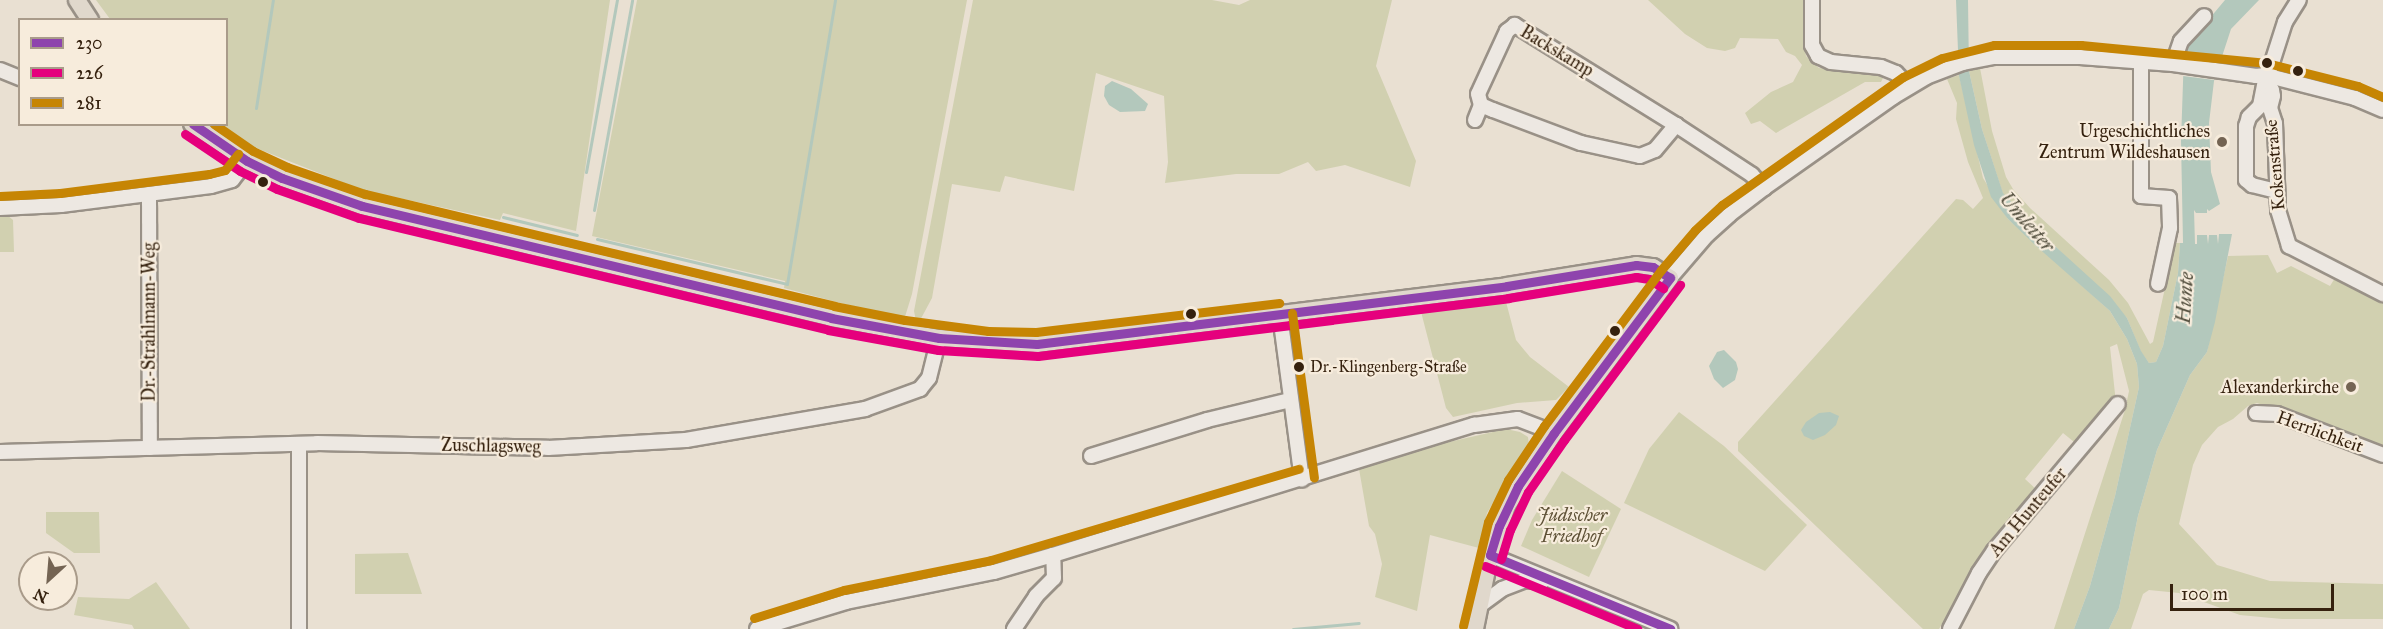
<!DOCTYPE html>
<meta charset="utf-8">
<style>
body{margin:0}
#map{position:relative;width:2383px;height:629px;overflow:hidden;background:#e9e0d2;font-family:"IM FELL Great Primer",serif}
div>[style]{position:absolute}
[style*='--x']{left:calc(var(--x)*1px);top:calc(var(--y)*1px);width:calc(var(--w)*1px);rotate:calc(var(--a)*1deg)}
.green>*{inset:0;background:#d1d0b0}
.water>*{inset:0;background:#b3c8bc}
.pier>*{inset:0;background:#e9e0d2}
.stream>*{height:3px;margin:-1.5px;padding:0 1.5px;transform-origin:1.5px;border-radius:1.5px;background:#b3c8bc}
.roads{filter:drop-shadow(2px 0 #999187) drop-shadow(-2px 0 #999187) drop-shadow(0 2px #999187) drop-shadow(0 -2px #999187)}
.minor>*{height:14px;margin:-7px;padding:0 7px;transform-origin:7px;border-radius:7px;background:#ede8e2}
.major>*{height:16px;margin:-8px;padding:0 8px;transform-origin:8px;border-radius:8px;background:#e0d8cc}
.bus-1>*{height:9px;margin:-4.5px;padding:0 4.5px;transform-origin:4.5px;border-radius:4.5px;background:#8e44ad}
.bus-2>*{height:9px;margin:-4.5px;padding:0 4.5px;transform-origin:4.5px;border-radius:4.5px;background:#e5007d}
.bus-3>*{height:9px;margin:-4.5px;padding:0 4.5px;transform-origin:4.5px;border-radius:4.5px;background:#c68504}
.dots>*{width:16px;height:16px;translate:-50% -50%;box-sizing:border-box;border:3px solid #f7ecdc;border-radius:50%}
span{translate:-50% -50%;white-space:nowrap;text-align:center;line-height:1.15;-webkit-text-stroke:4.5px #f7ecdc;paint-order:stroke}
.bus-label{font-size:16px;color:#35210e}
.left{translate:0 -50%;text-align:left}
.street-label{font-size:18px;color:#35210e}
.poi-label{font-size:18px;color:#35210e}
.right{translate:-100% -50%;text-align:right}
.park-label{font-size:18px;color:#5e5136;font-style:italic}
.water-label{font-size:20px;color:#54503f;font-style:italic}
.legend{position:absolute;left:18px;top:18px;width:210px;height:108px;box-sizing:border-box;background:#f7ecdc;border:2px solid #a99b8a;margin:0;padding:8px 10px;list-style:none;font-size:18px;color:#35210e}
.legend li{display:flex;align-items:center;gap:12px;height:30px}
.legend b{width:30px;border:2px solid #a99b8a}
.north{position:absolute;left:18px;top:551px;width:60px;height:60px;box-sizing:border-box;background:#f7ecdc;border:2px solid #a99b8a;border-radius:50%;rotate:206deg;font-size:16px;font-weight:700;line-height:24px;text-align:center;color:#35210e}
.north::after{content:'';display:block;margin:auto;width:21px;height:27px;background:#746453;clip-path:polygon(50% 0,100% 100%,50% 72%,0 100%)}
.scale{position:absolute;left:2170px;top:584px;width:164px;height:27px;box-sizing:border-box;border:3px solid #35210e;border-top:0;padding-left:8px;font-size:18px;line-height:21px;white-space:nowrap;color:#35210e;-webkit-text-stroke:4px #f7ecdc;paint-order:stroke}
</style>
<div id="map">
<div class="green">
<i style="clip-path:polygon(96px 0,610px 0,576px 231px,503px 213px,500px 220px,362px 190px,256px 148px,217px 125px,226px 124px,226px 20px,110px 19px)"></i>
<i style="clip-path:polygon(637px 0,967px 0,912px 294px,904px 320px,784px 288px,785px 281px,592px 236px)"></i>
<i style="clip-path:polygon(973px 0,1212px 0,1239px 5px,1250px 0,1392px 0,1376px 66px,1416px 161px,1410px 187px,1345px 165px,1316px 171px,1308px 162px,1279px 174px,1236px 174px,1165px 183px,1168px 162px,1164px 96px,1096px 73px,1074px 191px,1005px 176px,1000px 192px,952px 184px,932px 298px,917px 326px,914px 311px)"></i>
<i style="clip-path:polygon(1648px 0,1806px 0,1803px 35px,1806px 56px,1819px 68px,1873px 72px,1883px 78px,1881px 82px,1865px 82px,1776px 133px,1760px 121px,1751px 124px,1745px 113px,1771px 92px,1793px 82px,1802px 65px,1795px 56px,1786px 52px,1778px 39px,1740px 38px,1735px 48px,1725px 51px,1707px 48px,1685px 34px)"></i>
<i style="clip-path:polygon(1980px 68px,1992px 131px,2006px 177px,2013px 189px,2030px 208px,2109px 280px,2128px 303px,2150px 344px,2153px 342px,2175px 243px,2180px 243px,2178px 273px,2163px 346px,2156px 362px,2149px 363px,2141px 352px,2127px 318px,2003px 194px,1982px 129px,1969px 71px)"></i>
<i style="clip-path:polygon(1959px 75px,1983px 178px,2008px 219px,2110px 311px,2127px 339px,2137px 364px,2139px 387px,2115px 496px,2090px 586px,2074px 629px,2054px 629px,2125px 410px,2129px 391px,2117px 344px,2110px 347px,2116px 403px,2079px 446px,2063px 433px,2025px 479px,2039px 492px,1966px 584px,1939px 629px,1923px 629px,1738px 451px,1738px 442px,1956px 199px,1963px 200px,1973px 209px,1983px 198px,1968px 162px,1956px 119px,1957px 103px,1947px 79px)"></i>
<i style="clip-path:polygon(7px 215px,13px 220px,14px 252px,0 252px,0 216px)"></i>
<i style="clip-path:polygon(2268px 255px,2277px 273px,2291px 266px,2330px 286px,2335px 278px,2383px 301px,2383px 447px,2257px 403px,2248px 406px,2233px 419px,2218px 427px,2202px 445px,2193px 465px,2179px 524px,2217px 565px,2270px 581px,2383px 584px,2383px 619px,2282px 619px,2240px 615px,2179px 593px,2149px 590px,2143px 594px,2131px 629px,2109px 629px,2119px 608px,2138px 516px,2157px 450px,2190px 375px,2207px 352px,2228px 256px)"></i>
<i style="clip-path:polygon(1505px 298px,1516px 340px,1530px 357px,1569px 387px,1556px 400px,1517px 403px,1453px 417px,1446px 408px,1420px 308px)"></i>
<i style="clip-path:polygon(1679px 412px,1724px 446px,1807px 525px,1765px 571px,1624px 503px,1649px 449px)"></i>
<i style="clip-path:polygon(1506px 429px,1520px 432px,1528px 437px,1529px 445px,1487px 513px,1479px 548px,1430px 535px,1417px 611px,1375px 597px,1382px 564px,1375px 534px,1369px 526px,1359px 469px,1418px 449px)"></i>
<i style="clip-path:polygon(1562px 471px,1621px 509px,1589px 577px,1521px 546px,1532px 520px)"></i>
<i style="clip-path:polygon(46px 512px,99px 512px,100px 553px,74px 553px,46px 533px)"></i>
<i style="clip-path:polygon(408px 553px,422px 594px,355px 594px,355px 554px)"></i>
<i style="clip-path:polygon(156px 582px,190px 629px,134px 629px,132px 625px,74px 615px,78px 597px,129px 599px)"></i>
</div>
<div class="water">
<i style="clip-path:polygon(1956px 0,1968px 0,1969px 71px,1982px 129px,2003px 193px,2034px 227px,2110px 296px,2127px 318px,2141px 351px,2149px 363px,2156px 362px,2163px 346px,2178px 273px,2180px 243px,2183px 243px,2181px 141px,2184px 53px,2189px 43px,2225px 0,2259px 0,2231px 29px,2214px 81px,2209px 123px,2211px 172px,2220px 204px,2209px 211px,2207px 209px,2207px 213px,2196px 213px,2194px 210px,2195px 244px,2197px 244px,2197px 235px,2207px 235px,2208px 244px,2209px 235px,2217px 235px,2218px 244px,2219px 234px,2232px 234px,2215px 322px,2207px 352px,2190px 375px,2157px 450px,2138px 516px,2119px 608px,2109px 629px,2074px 629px,2090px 586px,2115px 496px,2139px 387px,2137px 364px,2127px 339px,2110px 311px,2035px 245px,2008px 219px,1991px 197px,1974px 145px,1959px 76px)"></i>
<i style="clip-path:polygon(1112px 81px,1131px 89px,1148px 104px,1145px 111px,1120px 112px,1109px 105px,1104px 96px,1105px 86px)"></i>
<i style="clip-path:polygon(1724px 350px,1736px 362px,1738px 369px,1735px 380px,1723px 388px,1714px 379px,1709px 366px,1717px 352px)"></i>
<i style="clip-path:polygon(1830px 412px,1839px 416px,1836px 425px,1825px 435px,1813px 440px,1804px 436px,1801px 430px,1806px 422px,1819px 413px)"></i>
</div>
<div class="pier">
<i style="clip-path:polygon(2184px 56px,2219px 61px,2214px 80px,2183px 76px)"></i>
</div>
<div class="stream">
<i style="--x:256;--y:108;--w:109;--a:-81.1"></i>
<i style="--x:586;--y:172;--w:175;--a:-79.8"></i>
<i style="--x:594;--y:210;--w:213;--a:-79.7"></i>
<i style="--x:503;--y:217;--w:76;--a:13.7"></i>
<i style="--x:597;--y:239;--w:195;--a:13.3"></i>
<i style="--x:787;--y:284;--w:288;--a:-80.4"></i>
<i style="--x:1293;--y:629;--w:66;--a:-5.2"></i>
</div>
<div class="roads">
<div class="minor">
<i style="--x:1812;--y:0;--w:45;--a:90"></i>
<i style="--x:1812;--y:45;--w:13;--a:61"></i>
<i style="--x:1818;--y:56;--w:14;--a:25"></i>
<i style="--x:1831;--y:62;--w:50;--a:5.7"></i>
<i style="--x:1881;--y:67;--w:16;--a:22"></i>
<i style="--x:1896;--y:73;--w:19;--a:47"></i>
<i style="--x:2141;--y:61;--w:135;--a:90"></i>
<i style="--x:2141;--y:196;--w:28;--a:4"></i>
<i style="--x:2169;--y:198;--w:30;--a:88"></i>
<i style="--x:2170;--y:228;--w:57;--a:102.1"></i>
<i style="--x:2173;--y:64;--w:24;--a:-71"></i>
<i style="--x:2181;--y:41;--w:34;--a:-47"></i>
<i style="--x:0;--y:70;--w:22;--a:22"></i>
<i style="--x:2265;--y:75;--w:8;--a:-50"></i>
<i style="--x:2270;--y:69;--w:49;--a:-72.3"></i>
<i style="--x:2285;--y:22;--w:26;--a:-58"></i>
<i style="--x:2265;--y:80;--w:26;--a:101"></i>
<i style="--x:2260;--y:106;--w:16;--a:135"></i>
<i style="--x:2249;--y:117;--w:9;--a:108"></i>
<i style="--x:2246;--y:126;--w:54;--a:90"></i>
<i style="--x:2246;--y:180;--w:8;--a:40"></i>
<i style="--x:2252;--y:185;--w:25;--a:14"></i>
<i style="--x:2266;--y:86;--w:7;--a:34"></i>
<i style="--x:2272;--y:90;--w:6;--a:81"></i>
<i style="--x:2273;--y:96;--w:12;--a:104"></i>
<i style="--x:2270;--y:108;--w:16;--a:72"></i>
<i style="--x:2275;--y:123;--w:87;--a:88"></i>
<i style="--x:2278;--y:210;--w:38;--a:73"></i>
<i style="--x:2289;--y:246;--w:106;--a:27.1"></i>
<i style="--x:1475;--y:120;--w:16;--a:-68"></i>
<i style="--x:1676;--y:125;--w:190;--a:-148.2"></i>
<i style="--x:1515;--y:25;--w:10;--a:143"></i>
<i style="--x:1507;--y:31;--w:69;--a:114.7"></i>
<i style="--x:1478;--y:94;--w:11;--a:75"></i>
<i style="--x:1481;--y:105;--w:13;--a:23"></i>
<i style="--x:1493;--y:110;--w:94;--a:20.6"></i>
<i style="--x:1581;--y:143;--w:60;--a:12.4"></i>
<i style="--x:1640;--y:156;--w:16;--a:-22"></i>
<i style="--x:1655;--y:150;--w:33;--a:-50"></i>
<i style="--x:1676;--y:125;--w:91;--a:33.3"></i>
<i style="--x:1752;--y:175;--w:18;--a:47"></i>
<i style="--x:149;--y:196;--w:252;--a:89.8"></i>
<i style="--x:0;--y:208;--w:61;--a:-2.8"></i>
<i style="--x:61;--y:205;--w:151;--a:-7.2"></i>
<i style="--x:211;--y:186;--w:22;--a:-16"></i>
<i style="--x:232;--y:180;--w:24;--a:-52"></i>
<i style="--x:1670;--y:278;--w:57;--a:-49.3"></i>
<i style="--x:1707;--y:235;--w:30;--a:-42"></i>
<i style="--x:1729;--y:215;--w:44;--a:-37.6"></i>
<i style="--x:1764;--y:188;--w:158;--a:-35.2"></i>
<i style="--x:1893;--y:97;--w:39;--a:-31"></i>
<i style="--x:1926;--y:77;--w:40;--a:-21"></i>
<i style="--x:1963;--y:63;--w:33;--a:-11"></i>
<i style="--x:1995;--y:57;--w:85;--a:0"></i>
<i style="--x:2080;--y:57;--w:93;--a:4.3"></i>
<i style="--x:2173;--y:64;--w:84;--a:8.2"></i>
<i style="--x:2256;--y:76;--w:9;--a:-6"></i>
<i style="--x:2265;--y:75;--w:93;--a:14.3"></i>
<i style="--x:2355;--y:98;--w:30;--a:23"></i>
<i style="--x:1280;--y:315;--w:166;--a:82.4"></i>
<i style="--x:2256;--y:413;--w:21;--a:3"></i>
<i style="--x:2277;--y:414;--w:114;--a:21.1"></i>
<i style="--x:0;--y:452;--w:317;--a:-1.6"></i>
<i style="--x:317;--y:443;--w:231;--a:1.2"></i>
<i style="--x:548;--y:448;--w:138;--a:-3.3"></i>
<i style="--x:686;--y:440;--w:182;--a:-9.8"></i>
<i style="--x:865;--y:409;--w:59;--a:-20"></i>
<i style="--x:920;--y:389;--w:14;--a:-51"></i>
<i style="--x:929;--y:378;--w:41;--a:-76"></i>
<i style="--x:1091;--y:456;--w:121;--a:-17.2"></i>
<i style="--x:1207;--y:420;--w:85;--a:-13.5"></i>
<i style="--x:1490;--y:555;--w:195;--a:22.3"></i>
<i style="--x:1479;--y:606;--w:29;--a:-36"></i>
<i style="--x:1502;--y:589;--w:26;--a:-21"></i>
<i style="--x:1526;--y:580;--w:16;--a:7"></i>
<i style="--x:299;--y:629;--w:185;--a:-90"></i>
<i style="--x:757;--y:629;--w:93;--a:-16.9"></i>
<i style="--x:846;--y:602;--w:151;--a:-11.5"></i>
<i style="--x:994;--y:572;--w:61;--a:-16.1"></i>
<i style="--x:1053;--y:555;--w:441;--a:-17.2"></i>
<i style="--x:1474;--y:425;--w:44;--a:-7.8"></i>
<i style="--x:1518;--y:419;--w:39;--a:21"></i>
<i style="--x:1014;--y:629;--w:40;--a:-56"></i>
<i style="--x:1036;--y:596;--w:25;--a:-45"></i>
<i style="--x:1054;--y:578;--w:23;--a:-92"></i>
<i style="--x:1950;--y:629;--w:63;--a:-62.6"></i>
<i style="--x:1979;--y:573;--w:27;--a:-56"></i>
<i style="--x:1994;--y:551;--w:192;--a:-49.9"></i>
</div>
<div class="major">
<i style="--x:77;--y:0;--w:24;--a:57"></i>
<i style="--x:192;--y:124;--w:66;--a:33.9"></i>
<i style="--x:247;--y:161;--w:39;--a:26"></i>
<i style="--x:282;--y:178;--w:85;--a:19.3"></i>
<i style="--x:362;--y:206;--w:482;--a:13.4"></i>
<i style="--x:831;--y:318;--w:110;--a:10.5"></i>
<i style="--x:939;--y:338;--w:98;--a:3.5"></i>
<i style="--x:1037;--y:344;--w:474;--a:-7"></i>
<i style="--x:1507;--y:286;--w:131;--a:-9.2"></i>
<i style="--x:1636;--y:265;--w:17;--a:7"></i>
<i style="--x:1653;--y:267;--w:20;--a:33"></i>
<i style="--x:1670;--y:278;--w:194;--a:126.8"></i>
<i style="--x:1554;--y:433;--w:87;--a:122.8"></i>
<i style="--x:1507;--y:506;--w:52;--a:109.1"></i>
<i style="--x:1490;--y:555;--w:76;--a:101.5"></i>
</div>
</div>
<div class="bus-1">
<i style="--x:193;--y:124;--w:65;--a:34.4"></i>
<i style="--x:247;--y:161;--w:39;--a:26"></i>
<i style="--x:282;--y:178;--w:85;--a:19.3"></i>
<i style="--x:362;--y:206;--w:482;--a:13.4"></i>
<i style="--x:831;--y:318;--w:110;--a:10.5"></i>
<i style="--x:939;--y:338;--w:98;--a:3.5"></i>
<i style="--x:1037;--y:344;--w:474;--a:-7"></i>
<i style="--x:1507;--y:286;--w:131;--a:-9.2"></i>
<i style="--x:1636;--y:265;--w:17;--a:7"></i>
<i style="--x:1653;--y:267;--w:20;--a:33"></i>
<i style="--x:1490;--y:555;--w:30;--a:-73"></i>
<i style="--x:1499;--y:526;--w:44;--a:-64.6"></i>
<i style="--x:1518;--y:486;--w:64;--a:-55.8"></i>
<i style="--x:1554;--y:433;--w:194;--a:-53.2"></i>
<i style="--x:1490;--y:555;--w:195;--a:22.3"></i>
</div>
<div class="bus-2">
<i style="--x:185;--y:134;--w:66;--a:33.9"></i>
<i style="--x:240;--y:171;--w:41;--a:25.9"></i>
<i style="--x:277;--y:189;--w:87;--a:19.5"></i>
<i style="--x:359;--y:218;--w:482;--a:13.4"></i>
<i style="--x:828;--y:330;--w:112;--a:10.3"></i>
<i style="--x:938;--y:350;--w:100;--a:3.4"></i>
<i style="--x:1038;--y:356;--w:474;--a:-7"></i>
<i style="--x:1508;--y:298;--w:130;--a:-9.3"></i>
<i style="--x:1636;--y:277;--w:13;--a:9"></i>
<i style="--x:1649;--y:279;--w:17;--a:33"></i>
<i style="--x:1501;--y:559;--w:30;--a:-73"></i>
<i style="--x:1510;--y:530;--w:42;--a:-64.7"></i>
<i style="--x:1528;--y:492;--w:63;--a:-55.3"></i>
<i style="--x:1564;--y:440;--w:194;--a:-53.2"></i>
<i style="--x:1485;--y:566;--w:165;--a:22.4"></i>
</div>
<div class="bus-3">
<i style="--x:214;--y:124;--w:47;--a:34.7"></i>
<i style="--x:253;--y:151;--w:38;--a:25"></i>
<i style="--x:287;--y:167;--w:83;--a:19.1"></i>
<i style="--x:365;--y:194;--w:482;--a:13.4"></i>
<i style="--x:834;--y:306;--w:72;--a:11.2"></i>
<i style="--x:905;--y:320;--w:84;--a:7.5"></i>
<i style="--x:988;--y:331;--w:48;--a:1.2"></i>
<i style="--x:1036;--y:332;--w:245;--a:-6.8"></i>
<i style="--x:0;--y:196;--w:60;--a:-2.9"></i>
<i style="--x:60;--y:193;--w:150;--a:-7.3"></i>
<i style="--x:209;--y:174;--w:16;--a:-14"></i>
<i style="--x:225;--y:170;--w:21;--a:-51"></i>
<i style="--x:1292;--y:313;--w:166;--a:82.4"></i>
<i style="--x:754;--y:618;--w:94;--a:-17.3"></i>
<i style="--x:844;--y:590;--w:150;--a:-11.5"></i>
<i style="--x:991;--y:560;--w:321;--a:-16.5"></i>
<i style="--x:1463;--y:626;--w:107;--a:-76.5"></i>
<i style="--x:1488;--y:522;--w:47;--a:-64.5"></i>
<i style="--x:1508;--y:480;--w:65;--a:-56.3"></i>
<i style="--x:1544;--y:426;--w:195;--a:-53.1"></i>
<i style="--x:1661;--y:270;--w:52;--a:-49.6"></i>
<i style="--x:1695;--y:230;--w:37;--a:-43"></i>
<i style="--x:1722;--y:205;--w:222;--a:-35.3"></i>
<i style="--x:1903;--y:77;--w:43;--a:-26"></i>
<i style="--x:1942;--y:58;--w:54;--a:-14"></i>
<i style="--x:1994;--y:45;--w:87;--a:0"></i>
<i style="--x:2081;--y:45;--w:187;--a:5.5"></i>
<i style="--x:2267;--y:63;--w:94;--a:14.2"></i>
<i style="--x:2358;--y:86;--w:27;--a:24"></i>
</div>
<div class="dots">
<i style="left:2267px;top:63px;background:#35210e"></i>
<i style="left:2298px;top:71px;background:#35210e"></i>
<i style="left:2222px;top:142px;background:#746453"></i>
<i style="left:263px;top:182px;background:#35210e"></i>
<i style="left:1191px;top:314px;background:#35210e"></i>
<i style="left:1615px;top:331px;background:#35210e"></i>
<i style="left:1299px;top:367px;background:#35210e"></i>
<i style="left:2351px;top:387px;background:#746453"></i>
</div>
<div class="bus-label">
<span class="left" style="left:1310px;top:367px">Dr.-Klingenberg-Straße</span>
</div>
<div class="street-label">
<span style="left:1557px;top:51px;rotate:31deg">Backskamp</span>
<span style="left:2275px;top:165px;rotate:-95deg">Kokenstraße</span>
<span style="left:149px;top:322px;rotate:-90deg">Dr.-Strahlmann-Weg</span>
<span style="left:2320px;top:432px;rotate:20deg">Herrlichkeit</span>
<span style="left:491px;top:446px;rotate:1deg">Zuschlagsweg</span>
<span style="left:2028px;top:512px;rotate:-50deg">Am Hunteufer</span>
</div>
<div class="poi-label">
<span class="right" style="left:2210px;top:142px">Urgeschichtliches<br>Zentrum Wildeshausen</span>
<span class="right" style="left:2339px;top:387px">Alexanderkirche</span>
</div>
<div class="park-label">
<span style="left:1572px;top:526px">Jüdischer<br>Friedhof</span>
</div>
<div class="water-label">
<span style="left:2027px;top:222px;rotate:49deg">Umleiter</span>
<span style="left:2185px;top:298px;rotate:-86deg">Hunte</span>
</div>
<ul class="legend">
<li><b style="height:8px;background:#8e44ad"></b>230</li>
<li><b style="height:8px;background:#e5007d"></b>226</li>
<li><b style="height:8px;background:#c68504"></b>281</li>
</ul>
<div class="north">N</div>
<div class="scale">100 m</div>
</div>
